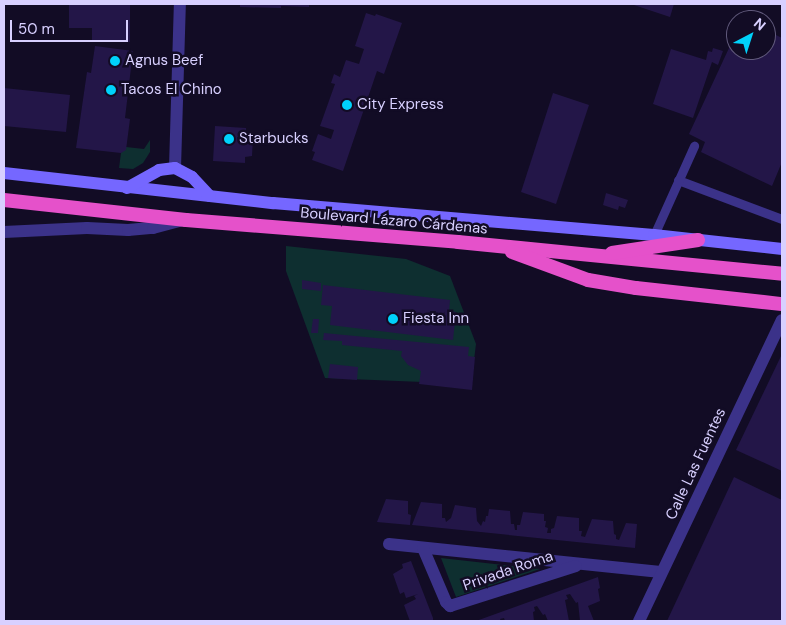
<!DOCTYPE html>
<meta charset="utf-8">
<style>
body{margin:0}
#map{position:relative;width:786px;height:625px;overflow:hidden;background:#120c25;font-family:"DM Sans",sans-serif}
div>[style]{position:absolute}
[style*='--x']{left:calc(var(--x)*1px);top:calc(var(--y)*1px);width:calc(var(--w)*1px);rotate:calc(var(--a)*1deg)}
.green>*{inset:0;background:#0e2f30}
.building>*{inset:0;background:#231648}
.service>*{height:9px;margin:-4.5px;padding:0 4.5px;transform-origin:4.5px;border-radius:4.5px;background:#3b3289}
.minor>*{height:12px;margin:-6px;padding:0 6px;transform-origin:6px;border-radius:6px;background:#3b3289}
.tertiary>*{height:12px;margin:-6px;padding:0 6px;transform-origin:6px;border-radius:6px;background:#3b3289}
.secondary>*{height:12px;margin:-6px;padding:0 6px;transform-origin:6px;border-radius:6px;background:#7567ff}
.trunk>*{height:14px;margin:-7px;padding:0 7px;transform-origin:7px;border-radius:7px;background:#e551ca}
.dots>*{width:14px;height:14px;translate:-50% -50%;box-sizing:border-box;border:2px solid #120c25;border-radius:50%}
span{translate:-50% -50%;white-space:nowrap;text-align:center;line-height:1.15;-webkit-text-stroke:5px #120c25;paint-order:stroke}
.poi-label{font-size:15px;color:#d8d0ff}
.left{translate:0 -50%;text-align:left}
.street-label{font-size:15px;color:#d8d0ff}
.frame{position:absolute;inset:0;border:5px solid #d8d0ff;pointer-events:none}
.north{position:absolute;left:726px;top:10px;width:50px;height:50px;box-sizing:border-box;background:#120c25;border:1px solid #615a7c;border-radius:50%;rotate:40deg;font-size:14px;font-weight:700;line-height:20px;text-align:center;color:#d8d0ff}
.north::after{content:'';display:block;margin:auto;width:18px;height:22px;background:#00d2fb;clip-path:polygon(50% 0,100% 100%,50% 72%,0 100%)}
.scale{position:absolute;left:10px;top:20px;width:118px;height:22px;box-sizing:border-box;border:2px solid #d8d0ff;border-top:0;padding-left:6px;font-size:15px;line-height:18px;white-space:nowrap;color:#d8d0ff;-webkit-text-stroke:4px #120c25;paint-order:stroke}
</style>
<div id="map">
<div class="green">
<i style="clip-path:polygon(150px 140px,150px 152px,143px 163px,133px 169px,119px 168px,121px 153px,126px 147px,144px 149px)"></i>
<i style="clip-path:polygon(286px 246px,406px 259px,450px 276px,476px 344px,471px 384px,325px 378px,286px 271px)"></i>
<i style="clip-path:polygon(441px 558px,540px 569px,456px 597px)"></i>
</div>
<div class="building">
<i style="clip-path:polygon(69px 4px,130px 4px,130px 42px,92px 41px,92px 28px,69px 28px)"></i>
<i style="clip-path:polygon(240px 4px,309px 4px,309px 7px,281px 6px,281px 8px,240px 7px)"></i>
<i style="clip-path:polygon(631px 4px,674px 4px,670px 17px)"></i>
<i style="clip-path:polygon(366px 13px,375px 16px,376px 14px,402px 23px,384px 74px,377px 71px,343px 171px,312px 160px,315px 152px,312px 151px,318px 134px,331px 139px,334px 130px,320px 126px,335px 84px,331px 83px,334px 74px,340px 77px,346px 60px,359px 64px,364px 49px,355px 46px)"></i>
<i style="clip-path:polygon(766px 30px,782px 38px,782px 162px,772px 186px,701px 152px,705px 142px,689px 134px,736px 33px,736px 50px,766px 50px)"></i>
<i style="clip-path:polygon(95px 46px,133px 51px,125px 118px,130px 119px,126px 150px,121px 153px,76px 148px,87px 72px,91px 73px)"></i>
<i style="clip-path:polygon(713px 48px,723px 51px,718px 65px,712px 62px,693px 118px,653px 104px,671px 49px,706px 60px,708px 51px,712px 52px)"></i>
<i style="clip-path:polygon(4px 88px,70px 95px,66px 132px,4px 126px)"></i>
<i style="clip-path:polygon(553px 93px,589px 105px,556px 204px,521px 192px)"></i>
<i style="clip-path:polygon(215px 126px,246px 128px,246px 137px,253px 137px,252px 156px,245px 157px,245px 163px,213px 161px)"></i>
<i style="clip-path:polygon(606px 193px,628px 200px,625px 208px,619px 206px,618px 210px,603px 205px)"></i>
<i style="clip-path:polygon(302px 280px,321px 283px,321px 291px,302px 289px)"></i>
<i style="clip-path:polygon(323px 285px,450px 300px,449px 311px,456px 312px,453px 340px,330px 325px,332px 306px,321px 305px)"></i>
<i style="clip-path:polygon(313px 319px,319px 319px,318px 333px,311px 333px)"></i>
<i style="clip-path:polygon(324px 333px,469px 347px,468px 356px,475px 357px,472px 390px,419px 384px,421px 371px,408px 365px,401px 356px,402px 351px,342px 345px,342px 341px,323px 340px)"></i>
<i style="clip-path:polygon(782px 354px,782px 471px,736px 450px)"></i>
<i style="clip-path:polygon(330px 364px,358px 367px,357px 380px,328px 378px)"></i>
<i style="clip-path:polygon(734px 477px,782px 500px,782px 621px,667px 621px)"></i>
<i style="clip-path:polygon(386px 499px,408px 501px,408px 514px,411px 515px,410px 525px,377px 522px)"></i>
<i style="clip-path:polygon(421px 502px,442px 504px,442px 518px,445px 518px,446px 522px,451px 518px,455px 505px,476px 508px,477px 521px,481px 526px,483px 521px,485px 522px,486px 516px,488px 516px,489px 509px,510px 511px,511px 524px,514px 524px,515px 530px,517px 530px,517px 525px,520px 525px,523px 512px,544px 514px,544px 521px,546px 521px,545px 527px,548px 528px,547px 533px,551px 533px,551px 529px,554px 528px,557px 516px,579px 518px,579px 531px,582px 531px,581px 536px,585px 537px,592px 519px,613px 521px,614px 534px,616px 535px,616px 539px,619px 540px,626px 523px,637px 524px,635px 548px,412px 525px)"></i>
<i style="clip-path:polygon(411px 561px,433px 618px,433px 621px,410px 621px,408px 616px,404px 605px,416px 599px,414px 596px,418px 594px,406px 598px,404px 592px,400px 594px,393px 574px,403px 568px,402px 564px)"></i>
<i style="clip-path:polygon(598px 577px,600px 588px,598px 589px,600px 601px,588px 606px,594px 621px,580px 621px,578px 602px,576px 603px,570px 594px,566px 595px,568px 599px,565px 600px,569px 621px,548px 621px,545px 614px,543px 615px,537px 606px,534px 607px,535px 611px,533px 612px,534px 621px,505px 621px,504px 618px,500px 619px,501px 621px,476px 621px)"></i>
</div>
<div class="service">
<i style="--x:678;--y:180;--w:111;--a:20.6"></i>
<i style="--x:654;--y:235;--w:98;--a:-65.8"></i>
</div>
<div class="minor">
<i style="--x:389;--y:544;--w:273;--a:5.9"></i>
<i style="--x:423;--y:548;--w:59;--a:66.9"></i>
<i style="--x:446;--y:602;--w:6;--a:45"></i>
<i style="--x:450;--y:606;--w:132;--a:-17.6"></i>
</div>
<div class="tertiary">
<i style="--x:175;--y:168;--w:164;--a:-88.3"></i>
<i style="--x:4;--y:232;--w:83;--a:-2.8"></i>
<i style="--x:87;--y:228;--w:41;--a:2.8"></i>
<i style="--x:128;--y:230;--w:25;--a:-5"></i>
<i style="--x:153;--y:228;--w:31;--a:-15"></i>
<i style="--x:639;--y:621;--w:333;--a:-64.6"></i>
</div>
<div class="secondary">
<i style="--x:4;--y:173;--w:271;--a:6.4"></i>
<i style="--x:273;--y:203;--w:382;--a:4.8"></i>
<i style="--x:654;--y:235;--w:129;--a:6.2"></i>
<i style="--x:127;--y:188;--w:37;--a:-29"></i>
<i style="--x:159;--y:170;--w:16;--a:-7"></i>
<i style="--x:175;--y:168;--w:19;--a:28"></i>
<i style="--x:192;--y:177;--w:26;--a:47"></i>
</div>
<div class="trunk">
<i style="--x:4;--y:200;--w:183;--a:6.3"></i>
<i style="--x:186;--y:220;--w:273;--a:4.6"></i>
<i style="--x:458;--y:242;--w:326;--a:5.6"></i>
<i style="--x:512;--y:252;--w:81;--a:20.2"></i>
<i style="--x:588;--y:280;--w:49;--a:9.5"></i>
<i style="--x:636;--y:288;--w:147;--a:6.3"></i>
<i style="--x:612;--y:253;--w:87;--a:-8.6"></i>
</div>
<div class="dots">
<i style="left:115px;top:61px;background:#00d2fb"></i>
<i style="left:111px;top:90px;background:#00d2fb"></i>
<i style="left:347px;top:105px;background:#00d2fb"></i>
<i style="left:229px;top:139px;background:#00d2fb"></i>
<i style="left:393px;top:319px;background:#00d2fb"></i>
</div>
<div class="poi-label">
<span class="left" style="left:125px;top:61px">Agnus Beef</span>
<span class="left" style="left:121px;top:90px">Tacos El Chino</span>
<span class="left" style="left:357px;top:105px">City Express</span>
<span class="left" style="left:239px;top:139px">Starbucks</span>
<span class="left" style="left:403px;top:319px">Fiesta Inn</span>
</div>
<div class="street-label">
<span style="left:394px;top:221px;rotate:5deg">Boulevard Lázaro Cárdenas</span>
<span style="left:696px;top:464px;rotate:-65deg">Calle Las Fuentes</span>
<span style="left:508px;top:571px;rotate:-19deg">Privada Roma</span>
</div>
<div class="frame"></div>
<div class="north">N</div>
<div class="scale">50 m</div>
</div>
